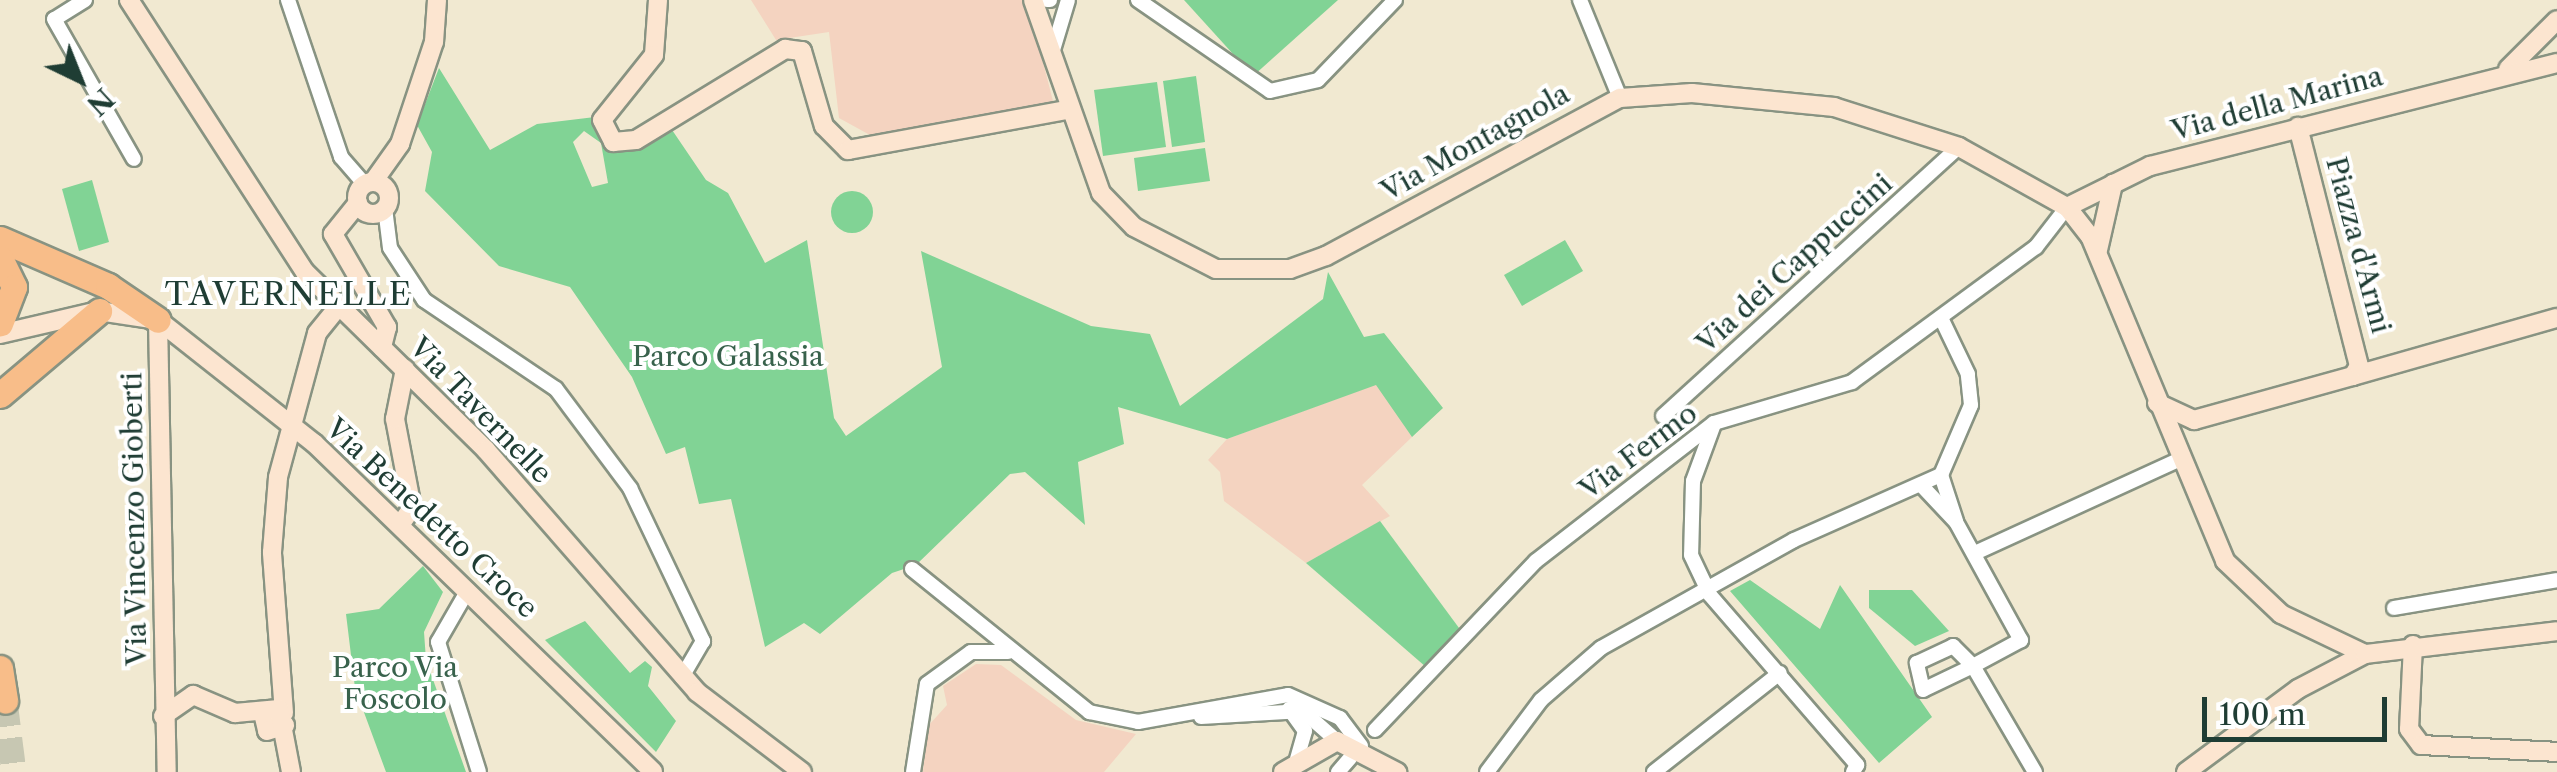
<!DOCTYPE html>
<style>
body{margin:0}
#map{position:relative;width:2557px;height:772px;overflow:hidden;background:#f1e9d1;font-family:"Libre Caslon Text",serif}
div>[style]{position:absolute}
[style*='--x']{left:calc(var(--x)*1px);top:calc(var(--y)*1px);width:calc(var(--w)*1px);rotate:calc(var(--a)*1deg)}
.built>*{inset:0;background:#f4d3c0}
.green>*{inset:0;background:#81d395}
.round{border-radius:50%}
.highway-tunnel>*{height:25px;margin-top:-12.5px;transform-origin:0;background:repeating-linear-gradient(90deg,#c7c7b2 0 25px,transparent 0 37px)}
.roads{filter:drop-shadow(2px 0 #889382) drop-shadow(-2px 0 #889382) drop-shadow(0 2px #889382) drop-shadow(0 -2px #889382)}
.street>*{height:14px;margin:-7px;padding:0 7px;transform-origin:7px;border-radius:7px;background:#fff}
.secondary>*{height:18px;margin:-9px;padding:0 9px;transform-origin:9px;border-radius:9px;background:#fce5d0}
.secondary>.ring{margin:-9px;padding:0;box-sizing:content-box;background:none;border:18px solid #fce5d0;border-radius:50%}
.highway>*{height:25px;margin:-12.5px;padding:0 12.5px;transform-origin:12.5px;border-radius:12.5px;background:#f8bd89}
span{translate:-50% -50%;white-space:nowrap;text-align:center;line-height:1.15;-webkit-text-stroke:8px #fff;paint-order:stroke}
.street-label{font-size:28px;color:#1f3d34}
.park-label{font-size:28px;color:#38624c}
.quarter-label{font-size:32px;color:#1f3d34;letter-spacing:2.5px}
.north{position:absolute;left:30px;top:30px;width:100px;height:100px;-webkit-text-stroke:8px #fff;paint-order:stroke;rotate:137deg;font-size:28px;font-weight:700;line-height:40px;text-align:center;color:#1f3d34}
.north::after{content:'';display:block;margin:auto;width:35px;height:45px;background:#1f3d34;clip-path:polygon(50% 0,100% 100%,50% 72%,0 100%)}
.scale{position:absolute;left:2202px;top:697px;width:185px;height:45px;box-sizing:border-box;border:5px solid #1f3d34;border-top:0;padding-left:12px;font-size:30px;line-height:35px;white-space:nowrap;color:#1f3d34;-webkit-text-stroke:8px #fff;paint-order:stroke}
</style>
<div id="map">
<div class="built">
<i style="clip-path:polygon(751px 0,1027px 0,1053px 101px,879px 140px,839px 118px,829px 32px,776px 40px)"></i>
<i style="clip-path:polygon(1377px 384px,1412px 437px,1362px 485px,1390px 516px,1306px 563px,1224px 501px,1220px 472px,1208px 460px,1227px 439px)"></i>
<i style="clip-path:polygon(976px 664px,1001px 665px,1076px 720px,1136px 734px,1104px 772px,923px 772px,928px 726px,947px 705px,943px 686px)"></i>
</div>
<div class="green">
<i style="clip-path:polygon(1184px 0,1338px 0,1253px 76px)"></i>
<i style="clip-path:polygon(evenodd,439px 68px,490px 150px,537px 124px,595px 117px,611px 147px,666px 121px,706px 180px,728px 193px,765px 263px,807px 240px,834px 418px,846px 436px,942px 367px,921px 251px,1091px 326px,1150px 334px,1180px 406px,1323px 299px,1328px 272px,1364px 337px,1384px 333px,1443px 408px,1412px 437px,1376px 385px,1227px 439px,1118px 407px,1124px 444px,1078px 462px,1085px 525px,1025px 472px,1010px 474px,916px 565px,892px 573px,820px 634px,804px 623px,765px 647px,731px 499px,699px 504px,685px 447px,666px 454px,632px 377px,570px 287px,499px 266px,425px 191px,432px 152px,417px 125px,439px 68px,584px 131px,601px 143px,608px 183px,592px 187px,573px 142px,584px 131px)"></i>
<i style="clip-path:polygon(1196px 76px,1205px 142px,1172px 147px,1163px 81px)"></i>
<i style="clip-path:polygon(1157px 82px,1166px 147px,1103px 156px,1094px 90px)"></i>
<i style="clip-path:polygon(1205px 148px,1210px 181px,1138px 191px,1134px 158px)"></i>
<i style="clip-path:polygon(92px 180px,109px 242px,79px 251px,62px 189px)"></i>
<i class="round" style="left:831px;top:191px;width:42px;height:42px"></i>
<i style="clip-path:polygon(1565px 240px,1583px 271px,1522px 306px,1504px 275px)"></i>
<i style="clip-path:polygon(1380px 521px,1462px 632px,1426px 667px,1306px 563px)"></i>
<i style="clip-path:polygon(423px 566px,443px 592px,424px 632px,426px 660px,466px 772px,386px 772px,355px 688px,346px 614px,379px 609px)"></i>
<i style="clip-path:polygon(1750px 580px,1820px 629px,1840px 585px,1932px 717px,1879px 763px,1730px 591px)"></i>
<i style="clip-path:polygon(1869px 590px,1912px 590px,1949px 631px,1915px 646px,1869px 608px)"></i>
<i style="clip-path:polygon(585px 621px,630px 673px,645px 661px,652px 667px,648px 686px,676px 721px,656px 752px,545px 640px)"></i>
</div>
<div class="highway-tunnel">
<i style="--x:5;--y:701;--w:72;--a:82.8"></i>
</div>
<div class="roads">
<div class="street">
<i style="--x:85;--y:0;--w:36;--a:148"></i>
<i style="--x:54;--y:19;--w:161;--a:60.3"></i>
<i style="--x:288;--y:0;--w:166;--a:71.3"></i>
<i style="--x:341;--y:157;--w:37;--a:49"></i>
<i style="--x:1047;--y:0;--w:3;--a:0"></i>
<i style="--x:1138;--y:0;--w:160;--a:34.6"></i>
<i style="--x:1270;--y:91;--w:49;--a:-12.9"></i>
<i style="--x:1318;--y:80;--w:111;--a:-46.1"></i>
<i style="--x:1580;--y:0;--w:106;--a:67.8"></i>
<i style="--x:1053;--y:50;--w:52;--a:-73.3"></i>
<i style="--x:385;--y:208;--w:40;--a:82.9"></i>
<i style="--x:390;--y:248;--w:62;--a:56.8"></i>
<i style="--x:424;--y:300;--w:159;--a:34"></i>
<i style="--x:556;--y:389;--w:124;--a:53.2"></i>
<i style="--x:630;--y:488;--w:170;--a:64.5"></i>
<i style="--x:703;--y:641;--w:42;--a:120.3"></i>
<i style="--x:1663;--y:416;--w:400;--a:-42.3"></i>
<i style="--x:1714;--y:424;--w:61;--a:110.2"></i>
<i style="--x:1693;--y:481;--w:74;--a:91.5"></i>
<i style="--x:1691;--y:555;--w:44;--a:64.6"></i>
<i style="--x:1710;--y:595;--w:225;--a:49.1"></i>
<i style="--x:1857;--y:765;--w:8;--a:120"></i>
<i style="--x:1941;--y:475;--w:48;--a:71.9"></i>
<i style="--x:1923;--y:487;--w:48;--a:46.7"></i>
<i style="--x:1956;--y:522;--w:135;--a:61.2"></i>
<i style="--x:2021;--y:640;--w:55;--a:151.6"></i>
<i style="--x:1973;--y:666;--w:123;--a:59.7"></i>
<i style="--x:1975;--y:553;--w:221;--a:-24.6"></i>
<i style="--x:912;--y:569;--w:228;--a:38.9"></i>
<i style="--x:1089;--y:712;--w:50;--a:11.5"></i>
<i style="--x:1138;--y:722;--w:152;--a:-10.2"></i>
<i style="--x:1288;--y:695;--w:57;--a:23.9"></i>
<i style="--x:1340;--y:718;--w:35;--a:53"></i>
<i style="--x:468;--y:590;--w:60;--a:120"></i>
<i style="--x:438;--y:642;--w:136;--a:72.5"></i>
<i style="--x:2394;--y:608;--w:165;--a:-9.7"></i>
<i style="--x:1953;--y:646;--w:28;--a:45"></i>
<i style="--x:1973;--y:666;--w:55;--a:154.4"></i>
<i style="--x:1923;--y:690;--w:28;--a:-103"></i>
<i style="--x:1917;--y:663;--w:40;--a:-25"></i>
<i style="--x:1289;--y:709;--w:27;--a:54"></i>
<i style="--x:1305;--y:731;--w:29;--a:106"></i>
<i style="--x:1201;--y:717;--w:102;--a:-3.4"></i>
<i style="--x:1303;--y:711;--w:45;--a:41.4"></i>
<i style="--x:1375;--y:730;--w:233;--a:-46.4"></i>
<i style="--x:1536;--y:561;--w:225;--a:-37.8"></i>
<i style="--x:1714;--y:423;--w:144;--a:-16.5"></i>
<i style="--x:1852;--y:382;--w:228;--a:-36.3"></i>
<i style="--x:2036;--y:247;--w:51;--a:-52.2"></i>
<i style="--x:913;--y:772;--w:89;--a:-81"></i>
<i style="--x:927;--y:684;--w:54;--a:-36"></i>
<i style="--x:971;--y:652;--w:37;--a:0"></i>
<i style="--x:1338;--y:772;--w:18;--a:-49"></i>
<i style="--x:1487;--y:772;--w:90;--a:-53.1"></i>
<i style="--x:1541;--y:700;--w:79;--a:-40.9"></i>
<i style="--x:1601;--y:648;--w:221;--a:-29.2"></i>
<i style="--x:1794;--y:540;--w:161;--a:-23.9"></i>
<i style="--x:1941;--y:475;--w:76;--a:-66.8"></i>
<i style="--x:1971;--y:405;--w:31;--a:-96"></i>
<i style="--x:1968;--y:374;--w:58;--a:-115.7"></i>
<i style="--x:1654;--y:772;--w:160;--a:-38.2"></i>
</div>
<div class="secondary">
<i style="--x:129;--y:0;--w:324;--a:57.1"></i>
<i style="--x:305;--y:272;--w:254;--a:44.5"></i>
<i style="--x:486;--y:450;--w:321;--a:48.9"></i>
<i style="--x:697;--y:692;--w:132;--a:37.3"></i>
<i style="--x:658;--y:0;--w:55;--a:94.2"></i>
<i style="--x:654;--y:55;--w:83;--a:128.7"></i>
<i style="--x:602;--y:120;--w:25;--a:63"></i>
<i style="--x:613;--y:142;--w:23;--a:-5"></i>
<i style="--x:636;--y:140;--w:175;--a:-31.4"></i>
<i style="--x:785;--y:49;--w:17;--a:7"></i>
<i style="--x:802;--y:51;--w:78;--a:73.7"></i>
<i style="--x:824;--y:126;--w:34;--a:45"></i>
<i style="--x:848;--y:150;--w:222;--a:-10.4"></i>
<i style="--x:1033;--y:0;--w:205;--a:70.6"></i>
<i style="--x:1101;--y:193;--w:47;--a:45.9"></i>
<i style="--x:1134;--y:227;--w:92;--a:27.1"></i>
<i style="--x:1216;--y:269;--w:74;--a:0"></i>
<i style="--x:1290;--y:269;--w:38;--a:-20"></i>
<i style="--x:1326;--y:256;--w:334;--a:-28.3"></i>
<i style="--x:1620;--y:98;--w:72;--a:-4"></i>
<i style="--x:1692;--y:93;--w:143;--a:5.6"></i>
<i style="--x:1834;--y:107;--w:131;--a:17.7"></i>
<i style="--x:1959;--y:147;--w:124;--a:29.1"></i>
<i style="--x:2067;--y:207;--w:37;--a:52"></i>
<i style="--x:2090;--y:236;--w:352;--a:67.4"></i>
<i style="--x:2225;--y:561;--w:77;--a:43.4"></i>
<i style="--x:2281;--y:614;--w:93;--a:25.5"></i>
<i style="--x:2508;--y:69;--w:69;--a:-45"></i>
<i style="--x:373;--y:182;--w:47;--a:-54.6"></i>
<i style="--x:400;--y:144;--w:108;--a:-71.6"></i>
<i style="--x:434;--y:42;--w:42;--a:-85.9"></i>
<i class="ring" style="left:357px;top:182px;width:14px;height:14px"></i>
<i style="--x:358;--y:203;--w:40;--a:129"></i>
<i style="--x:333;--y:234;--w:108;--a:59.9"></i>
<i style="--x:387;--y:327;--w:21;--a:104"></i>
<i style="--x:2067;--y:207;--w:93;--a:-26.3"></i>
<i style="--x:2150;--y:166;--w:420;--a:-14.2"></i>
<i style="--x:2098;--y:250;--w:68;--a:-77.2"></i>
<i style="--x:158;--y:320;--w:452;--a:88.9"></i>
<i style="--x:0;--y:334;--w:102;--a:-13.1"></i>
<i style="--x:99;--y:311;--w:60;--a:8.7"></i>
<i style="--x:158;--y:320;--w:199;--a:38.3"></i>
<i style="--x:314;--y:443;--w:472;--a:44.1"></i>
<i style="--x:2353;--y:376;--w:212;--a:-15.9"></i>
<i style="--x:2157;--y:403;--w:41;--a:24.7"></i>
<i style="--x:2194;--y:420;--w:165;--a:-15.5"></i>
<i style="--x:2353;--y:376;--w:12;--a:-59"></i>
<i style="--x:2359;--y:366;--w:247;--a:-104.3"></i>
<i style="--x:400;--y:525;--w:21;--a:-55"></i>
<i style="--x:412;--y:508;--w:91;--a:-100.8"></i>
<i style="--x:395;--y:419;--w:51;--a:-78.7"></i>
<i style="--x:2413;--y:645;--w:84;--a:92.7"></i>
<i style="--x:2409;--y:729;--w:20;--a:53"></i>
<i style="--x:2421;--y:745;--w:136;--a:2.9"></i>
<i style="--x:263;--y:713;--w:18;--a:77"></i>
<i style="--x:267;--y:731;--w:19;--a:-18"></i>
<i style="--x:284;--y:713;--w:161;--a:-94.3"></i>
<i style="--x:272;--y:552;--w:75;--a:-85.4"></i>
<i style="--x:278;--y:477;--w:149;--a:-74.8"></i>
<i style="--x:317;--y:333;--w:33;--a:-51"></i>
<i style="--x:163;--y:716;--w:37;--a:-35"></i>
<i style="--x:193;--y:695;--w:46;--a:23.2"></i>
<i style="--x:235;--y:713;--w:44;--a:-5.2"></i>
<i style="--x:279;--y:709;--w:64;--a:79.2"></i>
<i style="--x:1283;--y:772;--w:62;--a:-29.9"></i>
<i style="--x:1337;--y:741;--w:68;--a:27.3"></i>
<i style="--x:2186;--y:772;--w:139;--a:-36.5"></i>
<i style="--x:2298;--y:689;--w:76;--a:-27.6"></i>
<i style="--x:2365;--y:654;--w:193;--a:-6.8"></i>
</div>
<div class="highway">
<i style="--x:0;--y:239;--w:118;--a:23.5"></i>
<i style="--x:108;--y:286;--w:60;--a:34.2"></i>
<i style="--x:0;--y:258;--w:32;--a:64"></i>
<i style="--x:14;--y:287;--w:39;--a:111"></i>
<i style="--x:0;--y:395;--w:130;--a:-40.3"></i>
<i style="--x:0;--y:668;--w:33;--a:81"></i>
</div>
</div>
<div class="street-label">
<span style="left:2277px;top:103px;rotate:-15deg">Via della Marina</span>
<span style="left:1475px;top:142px;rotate:-29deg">Via Montagnola</span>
<span style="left:2359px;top:245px;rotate:75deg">Piazza d'Armi</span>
<span style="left:1794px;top:263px;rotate:-42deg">Via dei Cappuccini</span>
<span style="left:481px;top:410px;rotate:46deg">Via Tavernelle</span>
<span style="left:1638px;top:451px;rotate:-37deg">Via Fermo</span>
<span style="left:432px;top:518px;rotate:43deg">Via Benedetto Croce</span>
<span style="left:134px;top:519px;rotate:-91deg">Via Vincenzo Gioberti</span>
</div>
<div class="park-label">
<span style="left:728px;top:356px">Parco Galassia</span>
<span style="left:395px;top:683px">Parco Via<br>Foscolo</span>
</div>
<div class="quarter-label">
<span style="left:289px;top:294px">TAVERNELLE</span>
</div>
<div class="north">N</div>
<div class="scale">100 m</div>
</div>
